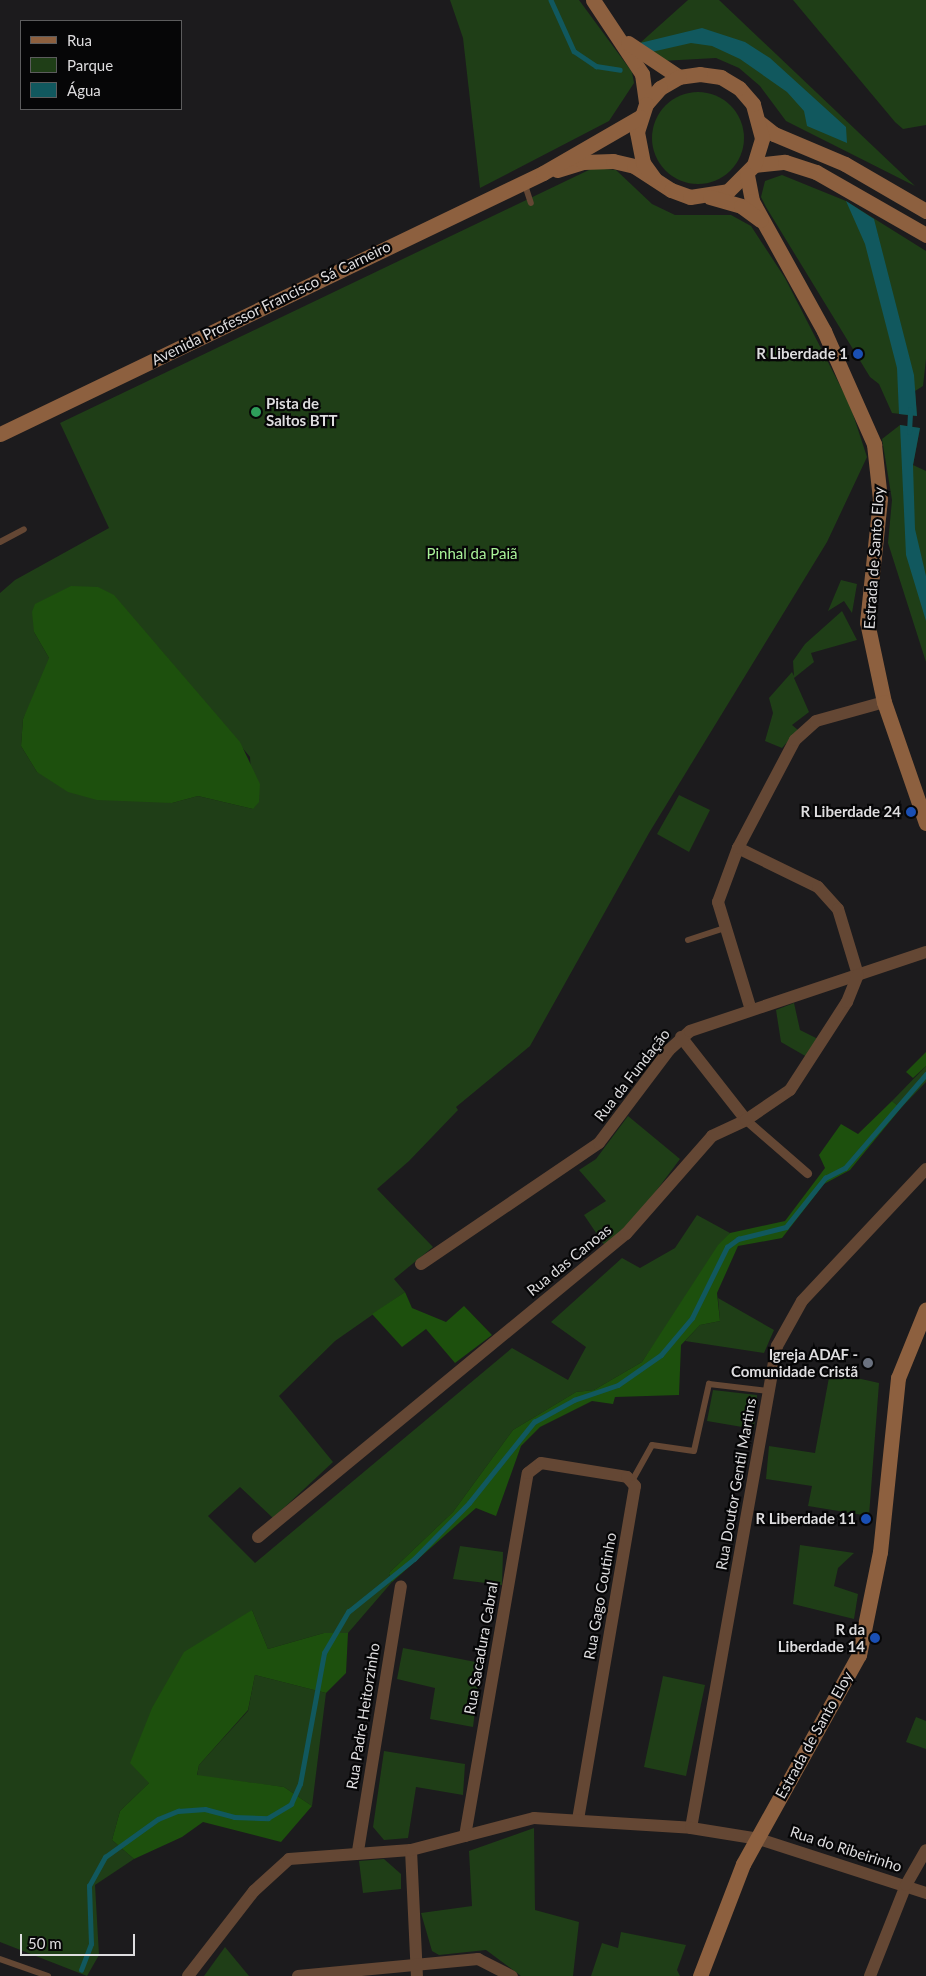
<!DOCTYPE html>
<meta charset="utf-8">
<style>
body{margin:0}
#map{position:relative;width:926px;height:1976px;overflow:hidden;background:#1c1b1d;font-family:Lato,sans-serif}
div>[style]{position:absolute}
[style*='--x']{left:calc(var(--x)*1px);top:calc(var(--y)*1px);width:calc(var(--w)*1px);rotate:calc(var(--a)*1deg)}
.green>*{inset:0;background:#1f3e17}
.round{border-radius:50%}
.forest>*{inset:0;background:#1d500d}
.water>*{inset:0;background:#11585e}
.stream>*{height:4.5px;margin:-2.25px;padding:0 2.25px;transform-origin:2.25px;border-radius:2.25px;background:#11585e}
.service>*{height:6px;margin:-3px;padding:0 3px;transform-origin:3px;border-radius:3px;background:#644734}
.pedestrian>*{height:9px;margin:-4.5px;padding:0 4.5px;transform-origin:4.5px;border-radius:4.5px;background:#644734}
.minor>*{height:12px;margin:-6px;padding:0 6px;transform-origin:6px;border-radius:6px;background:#644734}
.secondary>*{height:15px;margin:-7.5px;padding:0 7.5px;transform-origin:7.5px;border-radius:7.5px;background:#8d603f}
.dots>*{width:14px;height:14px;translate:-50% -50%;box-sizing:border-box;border:2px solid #060607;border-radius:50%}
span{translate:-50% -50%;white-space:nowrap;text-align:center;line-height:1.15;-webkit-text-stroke:4.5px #060607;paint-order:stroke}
.street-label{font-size:15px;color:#dedddf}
.poi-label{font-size:15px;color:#dedddf;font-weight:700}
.right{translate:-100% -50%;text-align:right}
.left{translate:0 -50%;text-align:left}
.park-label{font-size:15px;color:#a9f298}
.legend{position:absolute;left:20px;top:20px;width:162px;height:90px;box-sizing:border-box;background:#060607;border:1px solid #5c5c5d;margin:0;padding:6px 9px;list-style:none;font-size:15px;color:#dedddf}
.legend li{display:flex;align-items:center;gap:10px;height:25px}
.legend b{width:25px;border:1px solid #5c5c5d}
.scale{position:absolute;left:20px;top:1934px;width:115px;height:22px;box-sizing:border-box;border:2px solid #dedddf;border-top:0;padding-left:6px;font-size:15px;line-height:18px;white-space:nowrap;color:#dedddf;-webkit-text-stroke:4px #060607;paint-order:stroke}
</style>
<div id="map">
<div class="green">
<i style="clip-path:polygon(450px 0,579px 0,632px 72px,634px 83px,609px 121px,480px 188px,463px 38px)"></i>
<i style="clip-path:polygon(688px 0,719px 0,915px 186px,786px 121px,760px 86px,739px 68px,716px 58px,661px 61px,640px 43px)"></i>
<i style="clip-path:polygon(793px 0,926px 0,926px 125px,903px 129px,895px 122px)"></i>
<i class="round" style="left:652px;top:92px;width:92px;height:92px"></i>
<i style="clip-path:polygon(evenodd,593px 168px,616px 170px,652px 204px,675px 215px,731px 215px,751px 226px,785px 278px,850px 405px,867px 457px,827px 542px,649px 833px,530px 1046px,456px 1107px,458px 1110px,409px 1161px,377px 1189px,433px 1247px,394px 1279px,405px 1292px,335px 1341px,279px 1396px,333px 1462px,273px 1518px,240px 1487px,208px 1516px,255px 1563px,512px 1348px,568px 1380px,586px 1347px,551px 1322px,622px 1258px,640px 1268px,675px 1248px,697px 1215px,730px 1233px,642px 1362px,594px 1390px,576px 1392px,513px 1430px,453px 1512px,389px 1573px,392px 1582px,348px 1633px,324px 1633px,268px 1649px,252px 1610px,149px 1783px,120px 1811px,112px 1840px,134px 1859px,95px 1885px,99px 1955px,87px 1976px,0 1942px,0 593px,15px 580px,109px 528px,60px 423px,593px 168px,34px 632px,159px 648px,250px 757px,253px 809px,198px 796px,172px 803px,37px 772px,21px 746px,23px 719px,49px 668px,49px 658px,34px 632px)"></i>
<i style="clip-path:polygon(782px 175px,846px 201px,926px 251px,926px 359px,923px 386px,915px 391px,917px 416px,892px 413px,879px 384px,870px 377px,766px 207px,761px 197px,765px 181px)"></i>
<i style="clip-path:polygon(900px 425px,920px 428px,913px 465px,926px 471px,926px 662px,888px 543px,892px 500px,882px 439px)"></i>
<i style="clip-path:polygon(841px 580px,857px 584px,852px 613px,844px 601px,828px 611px)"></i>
<i style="clip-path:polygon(842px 611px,857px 640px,811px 653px,814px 662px,794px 678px,809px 712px,792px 725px,798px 730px,782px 748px,765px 741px,773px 713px,769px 698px,792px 672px,794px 676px,793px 661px,805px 644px)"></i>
<i style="clip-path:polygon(679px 795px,710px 810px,689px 852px,657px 834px)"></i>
<i style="clip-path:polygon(794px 1003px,800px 1030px,818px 1039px,807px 1057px,781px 1042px,776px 1010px)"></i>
<i style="clip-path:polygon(926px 1066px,926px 1082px,901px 1108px,892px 1101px)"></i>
<i style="clip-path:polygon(628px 1116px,680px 1159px,633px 1222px,605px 1246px,584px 1215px,606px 1201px,579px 1170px,596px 1159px)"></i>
<i style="clip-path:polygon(718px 1298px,774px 1330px,764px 1353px,685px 1341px,700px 1325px,720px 1321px)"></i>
<i style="clip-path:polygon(830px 1372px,879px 1383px,869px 1516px,808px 1506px,812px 1486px,766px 1479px,769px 1446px,815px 1453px)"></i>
<i style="clip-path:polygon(713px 1390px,757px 1395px,754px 1429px,707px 1421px)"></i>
<i style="clip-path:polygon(800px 1545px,854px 1553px,838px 1568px,834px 1586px,858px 1594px,854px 1619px,793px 1604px)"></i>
<i style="clip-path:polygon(460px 1546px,503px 1552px,502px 1585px,453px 1579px)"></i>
<i style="clip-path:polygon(403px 1648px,481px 1663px,473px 1727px,430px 1719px,435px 1688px,397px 1679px)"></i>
<i style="clip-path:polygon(255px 1675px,326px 1693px,312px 1806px,284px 1787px,197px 1776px,199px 1765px,248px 1711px)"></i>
<i style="clip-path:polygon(663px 1676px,705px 1685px,686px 1776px,644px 1767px)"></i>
<i style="clip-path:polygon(916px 1717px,926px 1721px,926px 1749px,906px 1742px)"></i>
<i style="clip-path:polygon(384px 1751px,465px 1764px,463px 1795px,416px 1787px,408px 1838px,384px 1840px,373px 1827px)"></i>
<i style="clip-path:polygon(534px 1828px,535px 1910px,579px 1922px,573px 1976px,521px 1976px,486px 1950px,439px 1955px,432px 1951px,421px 1913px,472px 1906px,469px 1851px)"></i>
<i style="clip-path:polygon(384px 1859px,401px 1874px,401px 1889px,363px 1893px,359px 1861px)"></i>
<i style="clip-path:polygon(621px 1932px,686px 1945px,677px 1970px,680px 1976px,591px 1976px,602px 1943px,618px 1948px)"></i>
<i style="clip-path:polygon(225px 1947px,249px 1976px,204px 1976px)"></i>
</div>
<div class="forest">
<i style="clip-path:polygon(71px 586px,98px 587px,114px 595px,240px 742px,260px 784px,259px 802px,253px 809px,198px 796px,172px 803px,97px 800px,68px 792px,37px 772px,21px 746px,23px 719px,49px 658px,34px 632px,32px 612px,35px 604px)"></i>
<i style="clip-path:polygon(926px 1052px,926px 1066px,913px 1078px,906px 1072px)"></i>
<i style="clip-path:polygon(892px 1101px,901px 1108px,850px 1170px,824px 1184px,782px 1238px,738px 1246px,717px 1293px,720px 1321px,700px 1325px,681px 1345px,679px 1395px,615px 1397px,613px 1404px,592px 1401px,540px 1427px,521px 1446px,496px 1516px,476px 1508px,392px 1582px,389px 1573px,453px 1512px,513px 1430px,576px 1392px,594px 1390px,642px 1362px,718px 1245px,730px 1233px,785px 1221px,825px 1168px,819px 1155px,841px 1124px,858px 1134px)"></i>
<i style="clip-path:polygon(405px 1292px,412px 1308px,446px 1322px,464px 1306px,492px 1335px,455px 1363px,426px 1329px,402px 1347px,372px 1314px)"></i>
<i style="clip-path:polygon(252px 1610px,268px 1649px,324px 1633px,348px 1633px,346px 1673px,326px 1693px,255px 1675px,248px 1710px,199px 1765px,197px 1775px,284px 1787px,312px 1806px,281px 1842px,203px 1822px,182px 1837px,134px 1859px,112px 1840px,120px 1811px,149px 1783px,130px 1763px,152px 1708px,184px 1652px)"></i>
</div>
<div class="water">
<i style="clip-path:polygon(702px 28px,745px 42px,770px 58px,846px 127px,847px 143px,807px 126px,804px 111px,787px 92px,740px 59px,712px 46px,691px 43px,647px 53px,640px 43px)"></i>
<i style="clip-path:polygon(846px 201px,874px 219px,914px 375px,917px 416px,899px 414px,897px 368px,865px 244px)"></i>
<i style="clip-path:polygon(900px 425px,920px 428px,913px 465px,915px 529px,926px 576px,926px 621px,906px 555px)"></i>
</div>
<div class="stream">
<i style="--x:551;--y:0;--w:56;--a:65.7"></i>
<i style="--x:574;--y:51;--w:27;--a:34"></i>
<i style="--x:596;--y:66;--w:24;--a:9"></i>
<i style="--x:909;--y:432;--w:22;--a:-87"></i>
<i style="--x:81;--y:1970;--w:28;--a:-69"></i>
<i style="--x:91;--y:1944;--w:58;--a:-92"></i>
<i style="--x:89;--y:1886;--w:33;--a:-61"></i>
<i style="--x:105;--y:1857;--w:65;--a:-35.6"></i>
<i style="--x:158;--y:1819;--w:22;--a:-22"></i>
<i style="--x:178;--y:1811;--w:27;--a:-4"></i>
<i style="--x:205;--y:1809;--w:30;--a:15"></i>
<i style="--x:234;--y:1817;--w:34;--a:2"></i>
<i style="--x:268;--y:1818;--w:27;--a:-31"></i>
<i style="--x:291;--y:1804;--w:22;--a:-66"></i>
<i style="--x:300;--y:1784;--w:133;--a:-79.6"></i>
<i style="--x:324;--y:1653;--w:48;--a:-59.7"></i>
<i style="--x:348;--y:1612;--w:85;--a:-38.8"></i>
<i style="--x:414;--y:1559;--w:78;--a:-45.5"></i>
<i style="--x:469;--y:1503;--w:104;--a:-51.3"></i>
<i style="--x:534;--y:1422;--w:46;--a:-28.8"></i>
<i style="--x:574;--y:1400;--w:46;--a:-18.8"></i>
<i style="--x:618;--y:1385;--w:52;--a:-34.9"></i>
<i style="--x:661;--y:1355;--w:48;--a:-50"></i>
<i style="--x:692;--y:1318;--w:79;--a:-63.8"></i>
<i style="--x:727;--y:1247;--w:14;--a:-36"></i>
<i style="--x:738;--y:1239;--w:49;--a:-14"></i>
<i style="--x:786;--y:1227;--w:63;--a:-51.5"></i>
<i style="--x:825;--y:1178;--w:22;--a:-27"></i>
<i style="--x:845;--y:1168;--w:124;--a:-49.2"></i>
</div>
<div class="service">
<i style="--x:524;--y:182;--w:22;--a:72"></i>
<i style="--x:0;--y:542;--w:27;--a:-28"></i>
<i style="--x:688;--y:940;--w:39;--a:-18"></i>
<i style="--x:632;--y:1481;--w:41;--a:-60.9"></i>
<i style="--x:652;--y:1445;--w:42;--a:8.1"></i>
<i style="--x:694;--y:1451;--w:69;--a:-77.4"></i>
<i style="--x:709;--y:1384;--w:60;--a:6.7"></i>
<i style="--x:0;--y:1959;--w:51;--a:19.5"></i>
</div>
<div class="pedestrian">
<i style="--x:746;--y:1120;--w:81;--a:41"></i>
</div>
<div class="minor">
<i style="--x:738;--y:848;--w:89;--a:26"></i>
<i style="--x:818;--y:887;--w:30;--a:48"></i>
<i style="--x:838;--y:909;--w:69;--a:73.1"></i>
<i style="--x:751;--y:1010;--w:113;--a:-107"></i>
<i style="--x:718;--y:902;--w:58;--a:-69.7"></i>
<i style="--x:738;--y:848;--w:122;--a:-62.2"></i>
<i style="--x:795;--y:740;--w:28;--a:-42"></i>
<i style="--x:816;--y:721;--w:71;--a:-15.6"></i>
<i style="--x:681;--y:1037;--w:105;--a:51.9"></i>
<i style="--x:421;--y:1264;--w:215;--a:-34.2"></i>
<i style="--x:599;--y:1143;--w:116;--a:-53"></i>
<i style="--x:669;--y:1050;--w:28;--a:-42"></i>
<i style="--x:690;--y:1031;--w:249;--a:-18.5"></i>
<i style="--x:258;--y:1537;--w:477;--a:-39.5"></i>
<i style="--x:626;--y:1234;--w:130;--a:-48.7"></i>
<i style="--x:712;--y:1136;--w:38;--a:-25"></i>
<i style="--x:746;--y:1120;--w:53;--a:-34.3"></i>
<i style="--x:790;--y:1090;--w:105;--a:-57.1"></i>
<i style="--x:847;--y:1002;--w:29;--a:-68"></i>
<i style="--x:691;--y:1828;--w:490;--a:-79.9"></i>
<i style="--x:777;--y:1346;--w:51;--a:-60.9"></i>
<i style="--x:802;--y:1301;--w:181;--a:-46.8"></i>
<i style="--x:465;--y:1836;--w:368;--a:-80.2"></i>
<i style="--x:528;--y:1473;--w:16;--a:-38"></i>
<i style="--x:541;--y:1463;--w:87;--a:9.2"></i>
<i style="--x:627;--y:1477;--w:12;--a:48"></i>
<i style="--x:635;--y:1486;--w:338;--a:99.7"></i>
<i style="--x:411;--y:1850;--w:126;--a:87.3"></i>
<i style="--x:358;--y:1851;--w:268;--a:-80.8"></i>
<i style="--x:188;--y:1976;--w:108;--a:-52.2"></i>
<i style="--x:254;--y:1891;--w:47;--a:-42.4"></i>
<i style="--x:289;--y:1859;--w:122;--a:-4.2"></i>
<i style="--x:411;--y:1850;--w:127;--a:-14.6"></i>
<i style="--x:534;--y:1818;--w:157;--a:3.6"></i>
<i style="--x:691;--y:1828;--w:69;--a:9.2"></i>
<i style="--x:759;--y:1839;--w:176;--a:17.9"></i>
<i style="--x:298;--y:1976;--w:181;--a:-5.4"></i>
<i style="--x:478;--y:1959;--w:38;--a:27"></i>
<i style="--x:870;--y:1976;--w:98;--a:-68.4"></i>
<i style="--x:906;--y:1885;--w:40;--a:-60.3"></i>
</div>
<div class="secondary">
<i style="--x:593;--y:0;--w:89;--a:56.5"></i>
<i style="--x:642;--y:74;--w:30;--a:82"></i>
<i style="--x:628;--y:43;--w:61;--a:33.7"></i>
<i style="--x:760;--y:123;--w:18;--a:38"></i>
<i style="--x:774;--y:134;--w:77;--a:22.9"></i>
<i style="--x:845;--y:164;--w:94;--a:30.1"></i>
<i style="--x:754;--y:165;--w:31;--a:-6"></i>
<i style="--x:785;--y:162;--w:33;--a:18"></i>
<i style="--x:816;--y:172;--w:127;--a:29.8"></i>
<i style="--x:557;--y:170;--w:27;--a:-17"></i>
<i style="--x:583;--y:162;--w:30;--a:-2"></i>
<i style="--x:613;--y:161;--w:22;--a:13"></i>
<i style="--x:634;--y:166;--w:44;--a:33"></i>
<i style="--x:671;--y:190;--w:20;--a:20"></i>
<i style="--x:690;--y:197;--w:38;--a:-9"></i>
<i style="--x:728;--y:191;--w:37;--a:-45"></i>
<i style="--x:754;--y:165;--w:28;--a:-73"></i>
<i style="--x:762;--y:138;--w:35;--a:-105"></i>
<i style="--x:753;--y:104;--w:21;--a:-131"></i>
<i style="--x:739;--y:88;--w:21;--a:-149"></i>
<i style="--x:721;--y:77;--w:21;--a:-172"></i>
<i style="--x:700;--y:74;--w:21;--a:172"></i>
<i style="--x:679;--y:77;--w:22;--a:150"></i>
<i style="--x:660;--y:88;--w:21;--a:131"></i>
<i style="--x:646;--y:104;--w:29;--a:108"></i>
<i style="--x:637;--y:132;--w:32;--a:79"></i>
<i style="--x:643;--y:163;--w:19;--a:54"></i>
<i style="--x:747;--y:175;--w:26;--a:79"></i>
<i style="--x:752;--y:201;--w:149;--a:61"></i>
<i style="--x:824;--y:331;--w:124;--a:66.1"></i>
<i style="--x:874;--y:444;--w:55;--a:83.8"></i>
<i style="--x:880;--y:499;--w:124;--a:96"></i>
<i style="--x:867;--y:622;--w:82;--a:78"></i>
<i style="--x:884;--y:702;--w:128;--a:70.9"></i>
<i style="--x:710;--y:197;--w:32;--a:16"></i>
<i style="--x:741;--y:206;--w:24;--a:36"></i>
<i style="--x:0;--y:434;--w:602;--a:-25.67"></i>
<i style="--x:543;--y:173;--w:112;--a:-30"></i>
<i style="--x:700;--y:1976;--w:120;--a:-69"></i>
<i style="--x:743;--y:1864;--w:239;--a:-61"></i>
<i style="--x:859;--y:1655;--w:105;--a:-78.5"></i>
<i style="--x:880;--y:1552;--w:175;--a:-84.1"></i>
<i style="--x:898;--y:1378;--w:74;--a:-67.9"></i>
</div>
<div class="dots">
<i style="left:858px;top:354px;background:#1a4fb4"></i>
<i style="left:256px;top:412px;background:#2e9e5b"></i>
<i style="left:911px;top:812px;background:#1a4fb4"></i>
<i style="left:868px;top:1363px;background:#6b7280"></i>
<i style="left:866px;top:1519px;background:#1a4fb4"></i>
<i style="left:875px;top:1638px;background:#1a4fb4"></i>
</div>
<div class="street-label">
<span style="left:271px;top:303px;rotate:-26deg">Avenida Professor Francisco Sá Carneiro</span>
<span style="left:874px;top:558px;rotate:-86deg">Estrada de Santo Eloy</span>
<span style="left:632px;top:1075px;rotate:-52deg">Rua da Fundação</span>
<span style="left:569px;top:1260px;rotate:-39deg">Rua das Canoas</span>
<span style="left:736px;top:1484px;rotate:-80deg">Rua Doutor Gentil Martins</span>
<span style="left:600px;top:1596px;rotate:-80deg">Rua Gago Coutinho</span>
<span style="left:481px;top:1648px;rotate:-80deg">Rua Sacadura Cabral</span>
<span style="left:363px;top:1716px;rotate:-81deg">Rua Padre Heitorzinho</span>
<span style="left:814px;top:1735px;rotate:-61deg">Estrada de Santo Eloy</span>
<span style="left:846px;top:1849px;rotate:18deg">Rua do Ribeirinho</span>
</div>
<div class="poi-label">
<span class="right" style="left:848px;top:354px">R Liberdade 1</span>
<span class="left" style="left:266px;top:412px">Pista de<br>Saltos BTT</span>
<span class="right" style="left:901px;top:812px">R Liberdade 24</span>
<span class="right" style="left:858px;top:1363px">Igreja ADAF -<br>Comunidade Cristã</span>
<span class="right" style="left:856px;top:1519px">R Liberdade 11</span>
<span class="right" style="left:865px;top:1638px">R da<br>Liberdade 14</span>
</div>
<div class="park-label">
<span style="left:472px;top:554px">Pinhal da Paiã</span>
</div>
<ul class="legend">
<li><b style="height:6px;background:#8d603f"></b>Rua</li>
<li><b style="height:14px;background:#1f3e17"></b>Parque</li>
<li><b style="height:14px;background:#11585e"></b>Água</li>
</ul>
<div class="scale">50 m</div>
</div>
